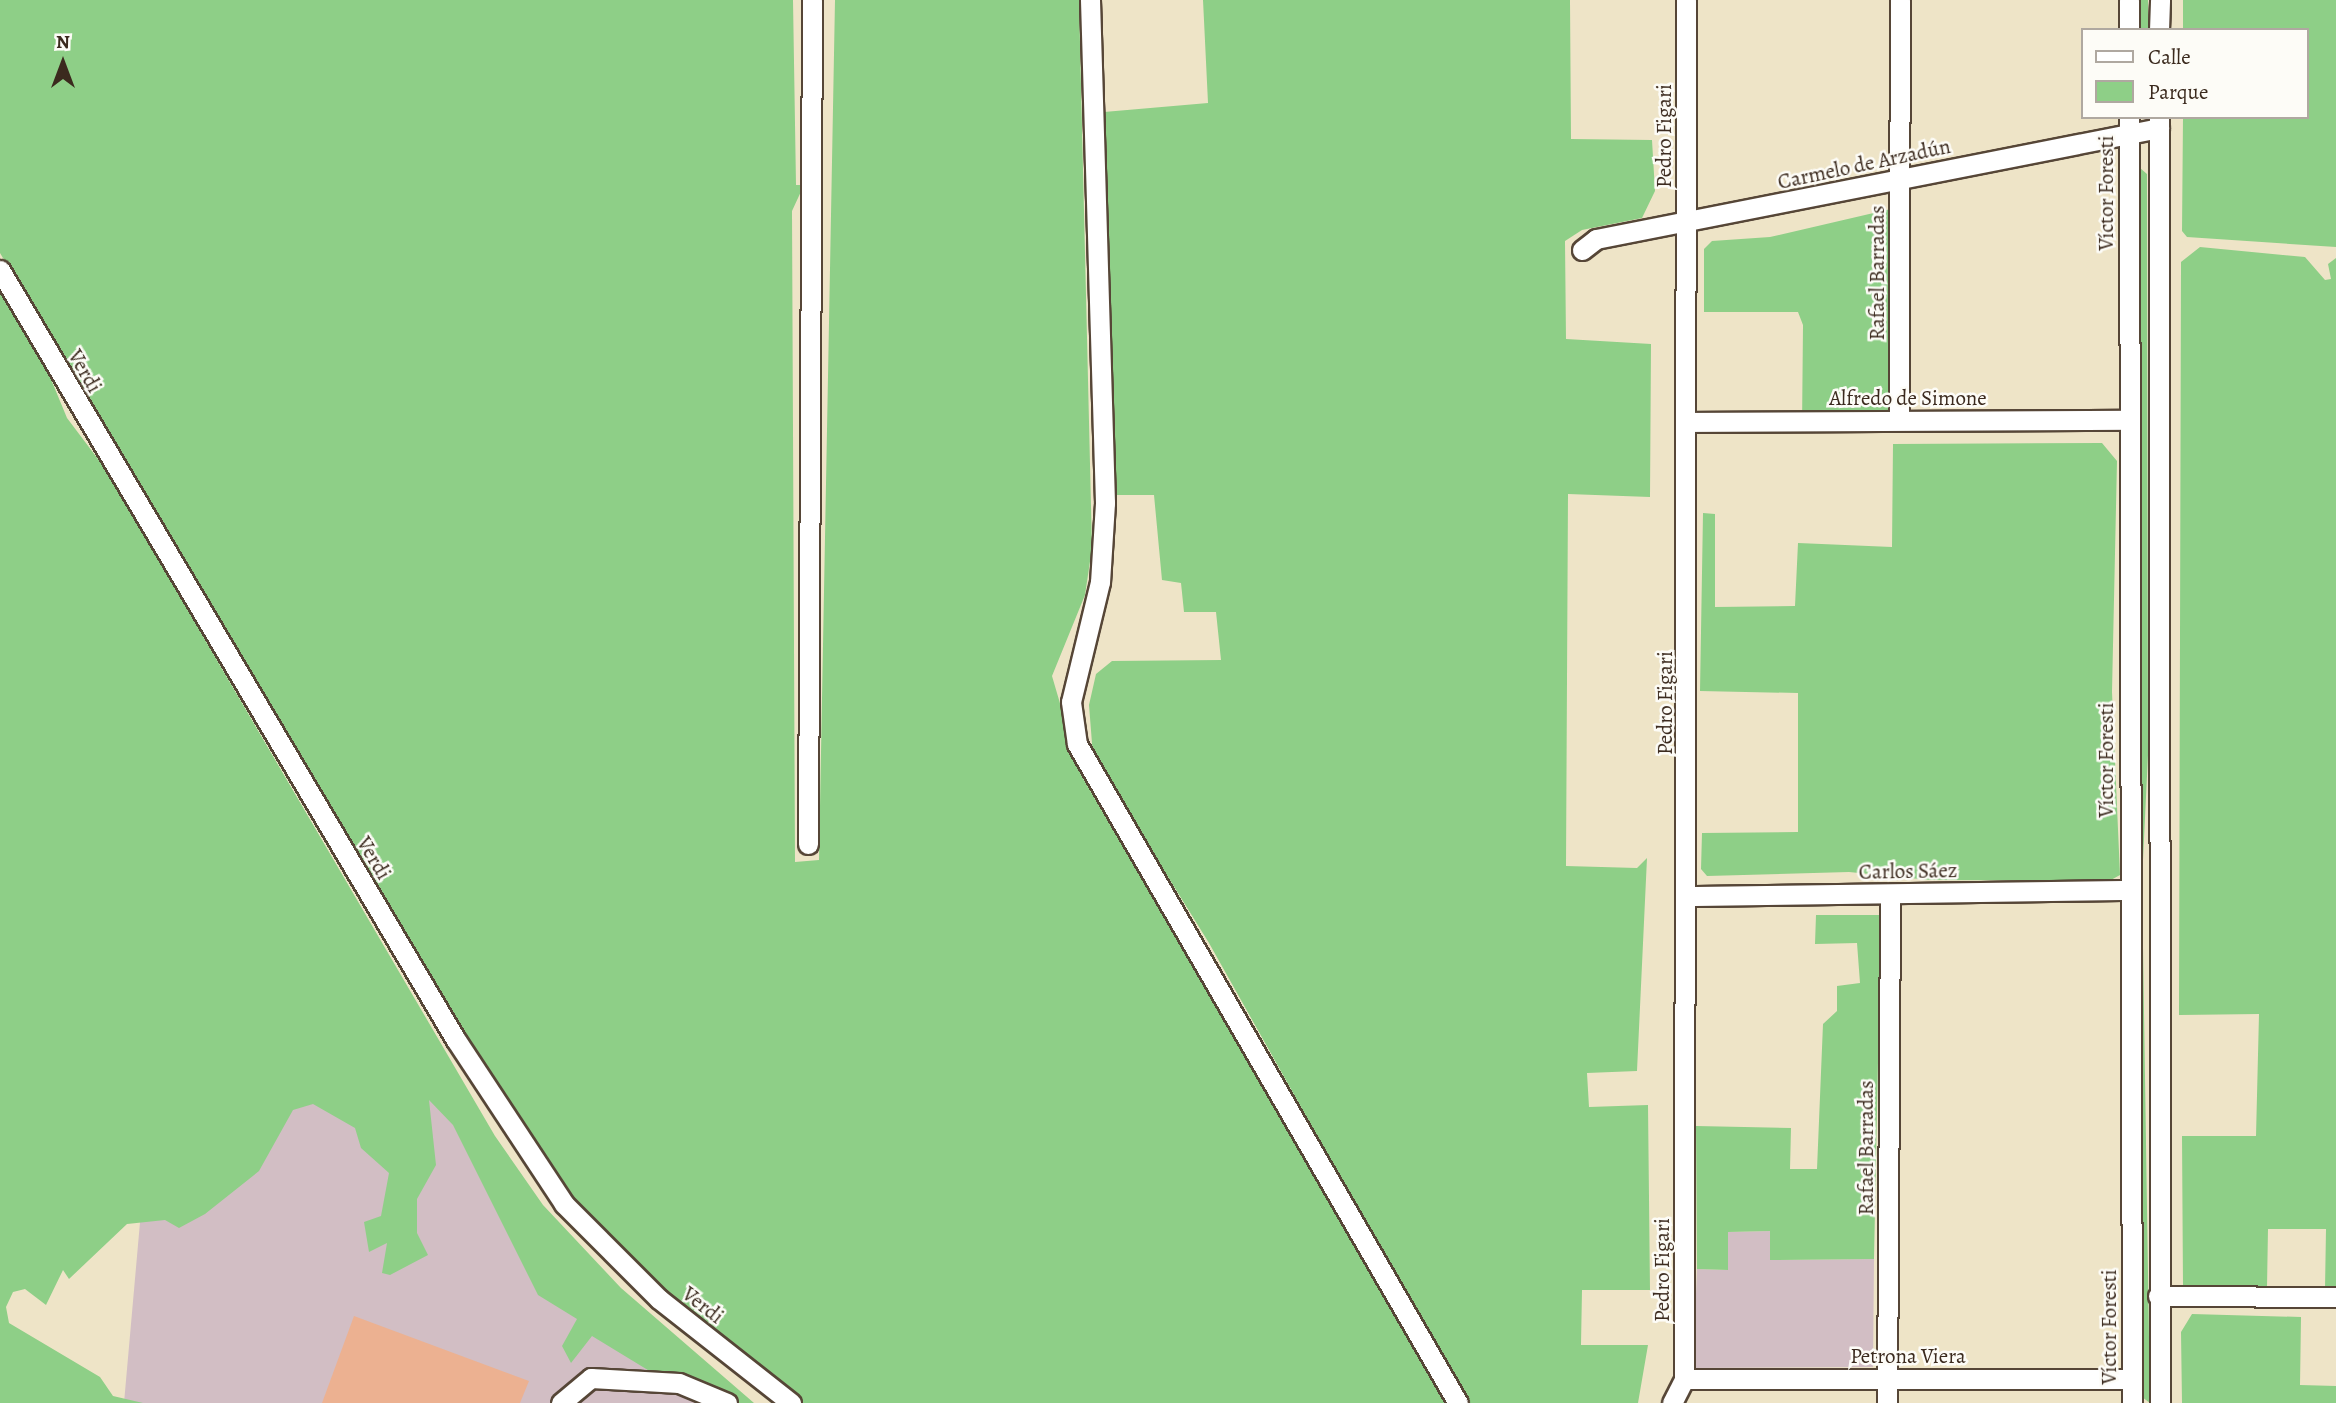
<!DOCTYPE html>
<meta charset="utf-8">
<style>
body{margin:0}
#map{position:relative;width:2336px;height:1403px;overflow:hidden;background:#eee4c7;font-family:Alegreya,serif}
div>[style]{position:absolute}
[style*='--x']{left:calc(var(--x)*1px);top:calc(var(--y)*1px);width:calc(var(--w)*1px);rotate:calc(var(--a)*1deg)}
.industrial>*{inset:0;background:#d2bec4}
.green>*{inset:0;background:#8ecf87}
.building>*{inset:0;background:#ecb191}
.roads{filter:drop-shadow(2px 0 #564637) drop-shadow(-2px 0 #564637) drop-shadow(0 2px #564637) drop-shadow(0 -2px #564637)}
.minor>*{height:19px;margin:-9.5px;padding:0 9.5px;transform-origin:9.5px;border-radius:9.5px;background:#fff}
span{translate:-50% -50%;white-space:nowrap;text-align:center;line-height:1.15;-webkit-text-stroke:5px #fdfcf7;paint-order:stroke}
.street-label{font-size:21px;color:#3b2a1e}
.legend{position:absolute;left:2081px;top:28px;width:228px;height:91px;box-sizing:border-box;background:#fdfcf7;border:2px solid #afa8a0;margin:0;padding:9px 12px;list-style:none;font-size:21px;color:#3b2a1e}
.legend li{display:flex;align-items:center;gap:14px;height:35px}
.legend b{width:35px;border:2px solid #afa8a0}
.north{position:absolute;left:28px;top:28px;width:70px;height:70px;-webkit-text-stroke:5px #fdfcf7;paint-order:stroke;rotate:0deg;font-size:19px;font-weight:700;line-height:28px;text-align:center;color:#3b2a1e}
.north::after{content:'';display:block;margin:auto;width:24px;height:32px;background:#3b2a1e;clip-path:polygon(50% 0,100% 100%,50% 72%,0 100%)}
</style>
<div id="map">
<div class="industrial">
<i style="clip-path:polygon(395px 1013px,506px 1206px,736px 1403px,124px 1403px,141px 1211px)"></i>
<i style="clip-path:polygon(1771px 1231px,1771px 1260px,1874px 1259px,1873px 1367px,1693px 1368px,1697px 1269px,1728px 1270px,1727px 1232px)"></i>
</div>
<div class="green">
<i style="clip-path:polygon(0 0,793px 0,796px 185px,804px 185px,792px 211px,795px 862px,819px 860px,835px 0,1079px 0,1092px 548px,1085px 595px,1052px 676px,1081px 775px,1447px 1403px,797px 1403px,685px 1326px,557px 1194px,0 253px)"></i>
<i style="clip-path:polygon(1203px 0,1570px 0,1571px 139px,1652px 140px,1655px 191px,1642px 218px,1582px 230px,1565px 241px,1566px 339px,1651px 344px,1650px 497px,1568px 494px,1566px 866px,1637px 868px,1647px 858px,1637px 1071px,1587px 1073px,1589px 1107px,1648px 1105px,1650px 1290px,1582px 1290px,1581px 1345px,1648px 1345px,1638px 1403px,1467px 1403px,1209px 943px,1093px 756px,1089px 705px,1096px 674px,1112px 661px,1221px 660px,1216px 612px,1184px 612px,1181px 583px,1162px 580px,1154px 495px,1113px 495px,1104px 112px,1208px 103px)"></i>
<i style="clip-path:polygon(2137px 0,2148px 0,2148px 30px,2137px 30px)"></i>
<i style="clip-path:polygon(2183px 0,2336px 0,2336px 247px,2187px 237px,2182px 231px,2183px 117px,2306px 117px,2306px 30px,2183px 30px)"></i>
<i style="clip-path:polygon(2140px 168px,2147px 174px,2148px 755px,2142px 881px,2150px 1403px,2142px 1397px,2131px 172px)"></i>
<i style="clip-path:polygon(1895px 208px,1889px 429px,1802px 427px,1803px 325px,1798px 312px,1704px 312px,1704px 249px,1712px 241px,1770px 237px)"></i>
<i style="clip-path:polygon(2200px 247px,2305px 257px,2325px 280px,2331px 279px,2328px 264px,2336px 258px,2336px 1289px,2325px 1289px,2326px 1229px,2268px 1229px,2267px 1287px,2183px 1287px,2182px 1136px,2256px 1136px,2259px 1014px,2179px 1015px,2181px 262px)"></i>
<i style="clip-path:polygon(0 290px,48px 372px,67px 418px,104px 467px,495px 1136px,543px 1205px,621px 1288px,754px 1403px,702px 1403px,592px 1336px,571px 1363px,562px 1346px,577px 1319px,538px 1295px,453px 1125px,429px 1100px,436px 1165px,417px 1199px,417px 1233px,428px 1255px,390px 1275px,382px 1273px,387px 1243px,369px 1252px,364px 1222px,381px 1216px,389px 1173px,361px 1148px,355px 1128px,313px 1104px,293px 1110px,259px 1171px,205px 1214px,179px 1228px,165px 1220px,127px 1224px,69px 1279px,63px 1270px,46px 1305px,25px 1289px,13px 1292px,6px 1307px,9px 1323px,100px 1377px,113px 1396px,143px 1403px,0 1403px)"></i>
<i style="clip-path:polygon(2102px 443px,2117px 461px,2112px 692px,2120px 875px,2109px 881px,1930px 880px,1849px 872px,1707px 876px,1701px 869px,1702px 833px,1798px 832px,1798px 693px,1700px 691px,1703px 513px,1715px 514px,1715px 607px,1795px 606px,1798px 543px,1892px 547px,1893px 444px)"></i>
<i style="clip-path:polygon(1816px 915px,1881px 915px,1874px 1259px,1770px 1260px,1770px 1231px,1728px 1232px,1728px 1270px,1697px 1269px,1696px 1126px,1791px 1128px,1790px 1169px,1817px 1169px,1823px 1024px,1837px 1011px,1837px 986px,1860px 983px,1857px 943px,1815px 944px)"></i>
<i style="clip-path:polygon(2192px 1314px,2301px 1317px,2300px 1385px,2336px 1386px,2336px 1403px,2182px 1403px,2181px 1332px)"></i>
</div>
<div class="building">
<i style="clip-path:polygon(354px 1316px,529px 1381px,520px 1403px,322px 1403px)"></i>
</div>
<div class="roads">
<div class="minor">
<i style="--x:1090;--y:0;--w:503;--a:88.29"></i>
<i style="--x:1105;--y:503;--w:79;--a:93.6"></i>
<i style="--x:1100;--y:582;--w:123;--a:103.6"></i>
<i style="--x:1071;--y:702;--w:42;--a:81.9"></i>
<i style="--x:1077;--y:744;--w:761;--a:59.97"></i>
<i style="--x:2129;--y:0;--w:30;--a:90"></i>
<i style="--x:2159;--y:30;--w:30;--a:-88"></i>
<i style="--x:2129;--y:117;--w:1286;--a:89.87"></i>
<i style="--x:2159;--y:117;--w:1286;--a:89.96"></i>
<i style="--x:1582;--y:250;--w:18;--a:-38"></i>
<i style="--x:1596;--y:239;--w:574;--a:-11.15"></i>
<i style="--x:0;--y:270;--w:895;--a:59.37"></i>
<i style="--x:456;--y:1040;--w:196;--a:56.6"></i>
<i style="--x:564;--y:1204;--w:134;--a:45"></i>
<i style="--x:659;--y:1299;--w:168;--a:38.2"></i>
<i style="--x:1899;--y:420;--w:420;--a:-89.9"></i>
<i style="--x:1689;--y:422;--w:438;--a:-0.3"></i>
<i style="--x:808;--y:844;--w:844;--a:-89.73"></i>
<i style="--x:1687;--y:896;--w:443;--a:-0.8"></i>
<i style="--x:2158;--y:1296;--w:178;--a:0.3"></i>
<i style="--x:1684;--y:1379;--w:448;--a:0"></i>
<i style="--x:561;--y:1403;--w:39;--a:-40"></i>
<i style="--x:591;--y:1378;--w:88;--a:3.3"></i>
<i style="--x:679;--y:1383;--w:52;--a:22.6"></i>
<i style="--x:1672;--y:1403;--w:27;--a:-63"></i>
<i style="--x:1684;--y:1379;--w:1379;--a:-89.92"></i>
<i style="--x:1887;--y:1403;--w:509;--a:-89.66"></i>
</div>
</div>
<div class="street-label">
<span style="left:1664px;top:136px;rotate:-90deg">Pedro Figari</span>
<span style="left:1864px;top:164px;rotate:-12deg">Carmelo de Arzadún</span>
<span style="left:2106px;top:193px;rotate:-90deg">Víctor Foresti</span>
<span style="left:1877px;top:273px;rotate:-90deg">Rafael Barradas</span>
<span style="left:85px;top:371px;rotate:60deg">Verdi</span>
<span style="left:1908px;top:398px">Alfredo de Simone</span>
<span style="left:1665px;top:703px;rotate:-90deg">Pedro Figari</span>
<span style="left:2106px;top:760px;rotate:-90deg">Víctor Foresti</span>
<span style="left:374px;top:858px;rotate:59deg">Verdi</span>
<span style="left:1908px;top:871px;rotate:-1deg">Carlos Sáez</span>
<span style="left:1866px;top:1148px;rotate:-90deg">Rafael Barradas</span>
<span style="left:1662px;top:1270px;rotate:-90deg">Pedro Figari</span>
<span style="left:703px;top:1305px;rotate:38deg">Verdi</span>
<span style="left:2109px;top:1327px;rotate:-90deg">Víctor Foresti</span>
<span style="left:1908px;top:1356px">Petrona Viera</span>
</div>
<ul class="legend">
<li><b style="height:9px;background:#fff"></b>Calle</li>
<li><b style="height:19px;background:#8ecf87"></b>Parque</li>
</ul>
<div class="north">N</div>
</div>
